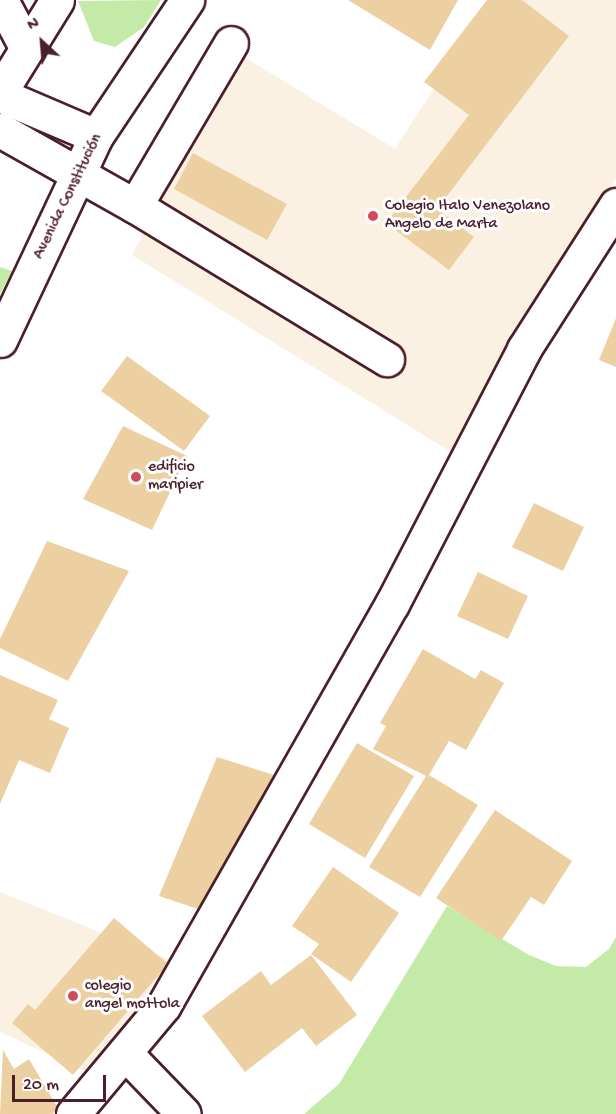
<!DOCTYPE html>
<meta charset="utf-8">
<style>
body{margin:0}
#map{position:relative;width:616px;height:1114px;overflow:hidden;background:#fff;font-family:"Gochi Hand",sans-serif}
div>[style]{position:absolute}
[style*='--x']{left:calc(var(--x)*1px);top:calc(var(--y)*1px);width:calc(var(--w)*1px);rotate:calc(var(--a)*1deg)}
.built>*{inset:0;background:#faf1e3}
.green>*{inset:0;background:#c3eaa6}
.building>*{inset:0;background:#edd0a1}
.roads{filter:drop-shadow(2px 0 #4a1f2b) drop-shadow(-2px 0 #4a1f2b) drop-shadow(0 2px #4a1f2b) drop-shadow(0 -2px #4a1f2b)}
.minor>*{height:33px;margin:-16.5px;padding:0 16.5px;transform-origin:16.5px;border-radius:16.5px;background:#fff}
.major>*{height:33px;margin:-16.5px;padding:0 16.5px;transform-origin:16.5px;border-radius:16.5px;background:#fff}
.dots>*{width:16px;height:16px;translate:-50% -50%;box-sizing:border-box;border:3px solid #fff;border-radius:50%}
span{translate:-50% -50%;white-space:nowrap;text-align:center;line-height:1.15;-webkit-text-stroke:6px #fff;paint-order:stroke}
.street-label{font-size:16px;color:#4a1f2b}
.poi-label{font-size:16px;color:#4a1f2b}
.left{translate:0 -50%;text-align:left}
.north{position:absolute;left:12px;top:12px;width:60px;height:60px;-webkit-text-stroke:4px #fff;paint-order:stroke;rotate:334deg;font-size:16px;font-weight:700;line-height:24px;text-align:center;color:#4a1f2b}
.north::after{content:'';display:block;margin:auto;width:21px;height:27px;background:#4a1f2b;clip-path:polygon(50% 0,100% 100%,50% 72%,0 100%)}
.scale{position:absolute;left:12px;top:1075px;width:94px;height:27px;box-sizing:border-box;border:3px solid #4a1f2b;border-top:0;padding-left:8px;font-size:18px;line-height:21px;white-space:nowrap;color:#4a1f2b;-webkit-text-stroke:4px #fff;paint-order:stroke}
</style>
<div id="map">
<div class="built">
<i style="clip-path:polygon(491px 0,616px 0,616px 178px,451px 452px,132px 255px,241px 55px,395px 149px)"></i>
<i style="clip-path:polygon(0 892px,170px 960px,93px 1075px,0 1032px)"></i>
</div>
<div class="green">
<i style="clip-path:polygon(161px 0,144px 27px,115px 47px,94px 41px,78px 1px)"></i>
<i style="clip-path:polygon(0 267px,12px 271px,0 294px)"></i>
<i style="clip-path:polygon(447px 906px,529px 955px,556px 966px,586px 967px,609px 949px,616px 937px,616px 1114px,304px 1114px,339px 1084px)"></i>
</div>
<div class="building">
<i style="clip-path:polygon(348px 0,458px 0,430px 50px)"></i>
<i style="clip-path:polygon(487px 0,522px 0,569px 36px,437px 209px,474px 237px,449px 270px,386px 223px,469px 115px,424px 82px)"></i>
<i style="clip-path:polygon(193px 153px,287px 204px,267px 240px,174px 189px)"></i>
<i style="clip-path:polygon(616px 318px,616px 367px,599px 360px)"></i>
<i style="clip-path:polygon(127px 356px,210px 416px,184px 451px,101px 391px)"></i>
<i style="clip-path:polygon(123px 426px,187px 456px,152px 530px,83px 499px)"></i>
<i style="clip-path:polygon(534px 503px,584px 527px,563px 571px,512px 547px)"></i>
<i style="clip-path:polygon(47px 541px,129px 571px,68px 681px,0 648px,0 639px)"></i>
<i style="clip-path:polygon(478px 572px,528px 596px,508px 639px,457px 616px)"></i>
<i style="clip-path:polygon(423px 649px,475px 679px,481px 670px,504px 683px,466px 750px,449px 741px,429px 775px,478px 805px,420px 897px,369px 867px,426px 776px,373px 749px,386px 726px,380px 723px)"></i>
<i style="clip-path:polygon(0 675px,58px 700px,49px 719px,69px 728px,50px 773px,19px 760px,0 804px)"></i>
<i style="clip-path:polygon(357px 743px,414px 776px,365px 858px,309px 824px)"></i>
<i style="clip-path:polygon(217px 757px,277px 776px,201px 910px,159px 896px)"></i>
<i style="clip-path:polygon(495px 810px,572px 861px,544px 905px,531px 897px,501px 941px,436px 898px)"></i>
<i style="clip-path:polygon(333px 867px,399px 913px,351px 982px,311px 954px,319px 944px,292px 926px)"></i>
<i style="clip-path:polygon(114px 918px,168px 964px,73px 1075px,12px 1023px,28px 1004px,35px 1010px)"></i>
<i style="clip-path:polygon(311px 955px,357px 1015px,316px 1046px,302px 1028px,245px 1072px,202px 1016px,261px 971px,271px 985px)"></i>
<i style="clip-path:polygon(3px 1050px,14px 1069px,29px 1059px,59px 1110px,52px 1114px,0 1114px)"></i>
</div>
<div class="roads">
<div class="minor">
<i style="--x:1;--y:0;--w:53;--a:62"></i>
<i style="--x:0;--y:95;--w:104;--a:23.1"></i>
<i style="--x:0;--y:130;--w:155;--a:29.4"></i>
<i style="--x:135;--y:206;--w:295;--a:31.3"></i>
<i style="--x:135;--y:206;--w:189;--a:-59.5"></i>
<i style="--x:126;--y:1054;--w:83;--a:46"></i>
<i style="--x:73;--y:1114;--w:142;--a:-50.1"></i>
<i style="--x:164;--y:1005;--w:461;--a:-60.4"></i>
<i style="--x:392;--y:604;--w:287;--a:-62.6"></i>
<i style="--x:524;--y:349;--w:171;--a:-57.4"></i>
</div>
<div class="major">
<i style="--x:0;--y:92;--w:108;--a:-58.2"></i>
<i style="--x:0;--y:340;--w:225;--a:-64.8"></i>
<i style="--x:96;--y:136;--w:164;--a:-56.2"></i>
</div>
</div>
<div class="dots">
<i style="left:373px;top:216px;background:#d1495b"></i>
<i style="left:136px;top:477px;background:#d1495b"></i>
<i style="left:73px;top:996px;background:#d1495b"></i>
</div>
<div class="street-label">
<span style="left:69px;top:197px;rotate:-64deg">Avenida Constitución</span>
</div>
<div class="poi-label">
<span class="left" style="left:385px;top:216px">Colegio Italo Venezolano<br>Angelo de Marta</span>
<span class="left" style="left:148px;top:477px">edificio<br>maripier</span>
<span class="left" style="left:85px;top:996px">colegio<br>angel mottola</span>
</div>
<div class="north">N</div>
<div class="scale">20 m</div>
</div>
